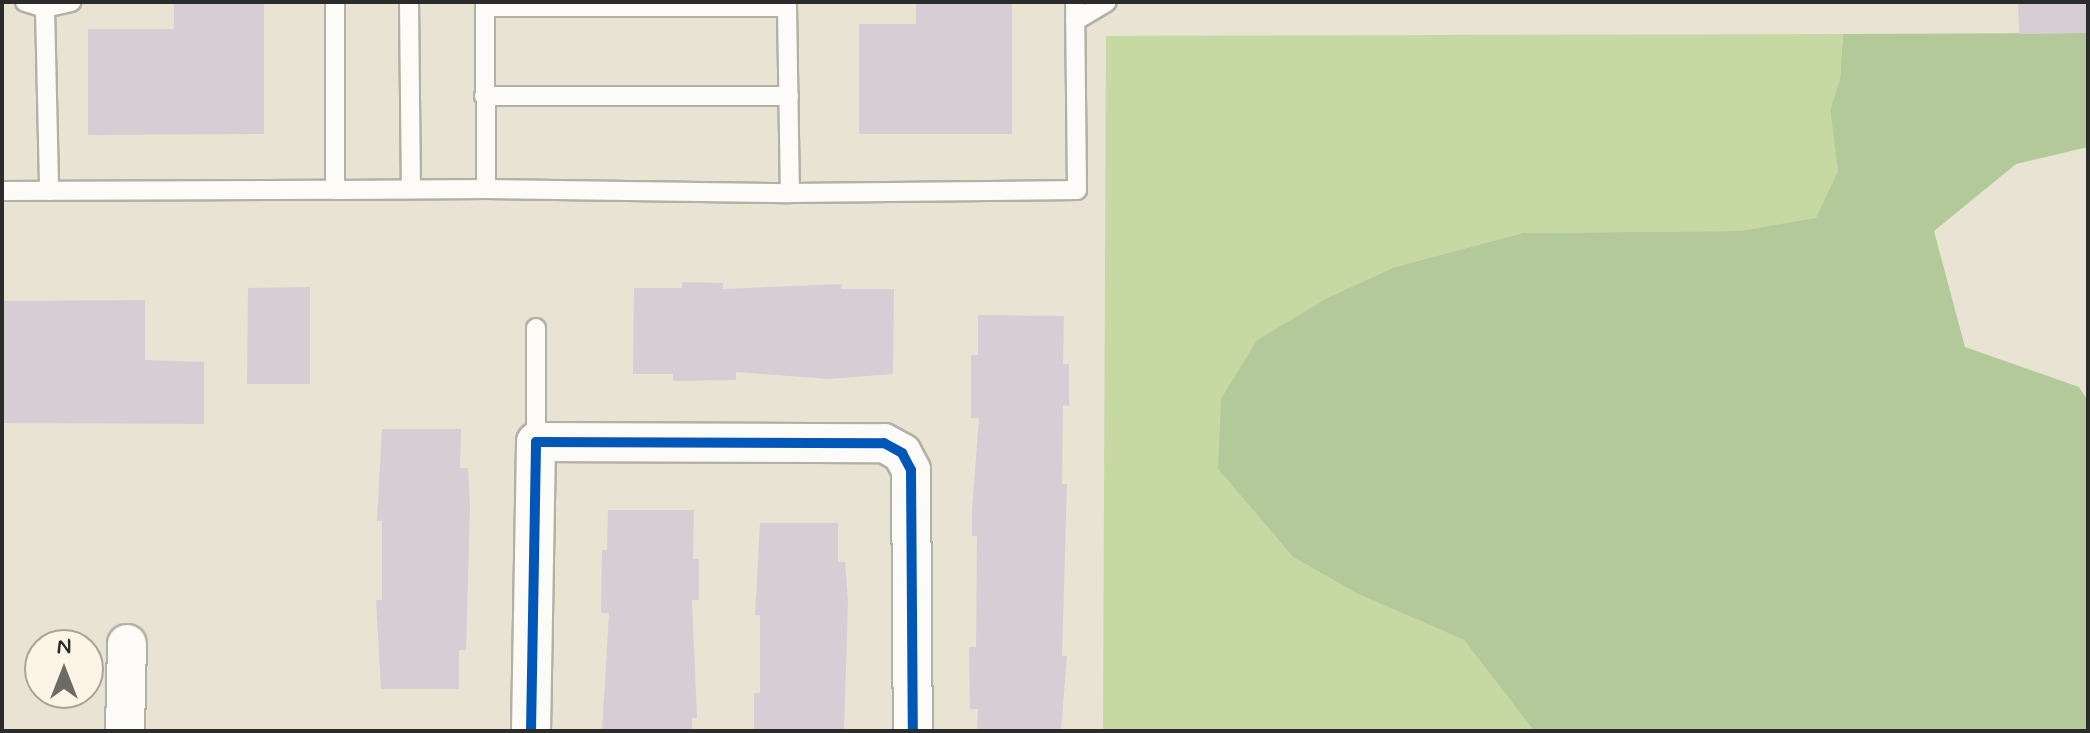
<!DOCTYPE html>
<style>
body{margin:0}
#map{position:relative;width:2090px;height:733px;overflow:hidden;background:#e8e3d3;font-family:Mynerve,sans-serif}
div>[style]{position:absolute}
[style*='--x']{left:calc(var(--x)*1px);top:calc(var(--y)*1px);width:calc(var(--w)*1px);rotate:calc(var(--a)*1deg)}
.green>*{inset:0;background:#c6d9a3}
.forest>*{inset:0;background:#b3c99a}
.building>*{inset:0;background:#d7ced5}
.roads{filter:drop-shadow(2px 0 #b3b0a6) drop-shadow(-2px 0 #b3b0a6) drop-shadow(0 2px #b3b0a6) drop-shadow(0 -2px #b3b0a6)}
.lane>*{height:18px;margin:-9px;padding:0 9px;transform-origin:9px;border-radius:9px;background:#fcfbf8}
.street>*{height:38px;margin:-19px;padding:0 19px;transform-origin:19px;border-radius:19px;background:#fcfbf8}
.cycleway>*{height:10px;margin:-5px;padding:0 5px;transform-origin:5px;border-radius:5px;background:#0057b8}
span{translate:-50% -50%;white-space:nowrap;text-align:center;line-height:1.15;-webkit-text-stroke:7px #fcf5e5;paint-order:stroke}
.frame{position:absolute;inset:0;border:4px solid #2b2b2b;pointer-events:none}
.north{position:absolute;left:24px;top:629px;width:80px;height:80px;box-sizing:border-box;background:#fcf5e5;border:2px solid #a8a49b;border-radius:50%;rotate:0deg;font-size:22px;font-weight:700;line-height:32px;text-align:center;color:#2b2b2b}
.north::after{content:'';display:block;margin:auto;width:28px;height:36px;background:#6d6b66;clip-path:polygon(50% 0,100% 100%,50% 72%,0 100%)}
</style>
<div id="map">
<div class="green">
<i style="clip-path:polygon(1843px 34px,1840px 79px,1830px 110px,1838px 171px,1816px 219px,1740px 231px,1523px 233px,1395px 267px,1329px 297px,1257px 340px,1218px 469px,1293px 557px,1356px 593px,1464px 640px,1534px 731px,1103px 731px,1106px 36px)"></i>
</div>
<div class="forest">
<i style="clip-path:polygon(2088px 33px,2088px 147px,2016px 164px,1934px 231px,1965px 347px,2079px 387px,2088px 401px,2088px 731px,1534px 731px,1464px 640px,1356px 593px,1293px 557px,1218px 469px,1221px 399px,1257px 340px,1329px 297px,1395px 267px,1523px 233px,1740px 231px,1816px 218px,1838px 171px,1830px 110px,1840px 79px,1843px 34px)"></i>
</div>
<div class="building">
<i style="clip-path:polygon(174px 2px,264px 2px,264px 134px,88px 135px,88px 29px,174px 29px)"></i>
<i style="clip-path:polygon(916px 2px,1012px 2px,1012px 134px,859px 134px,859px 24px,916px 24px)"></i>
<i style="clip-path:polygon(2018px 2px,2088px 2px,2088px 33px,2019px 34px)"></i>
<i style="clip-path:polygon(682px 282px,723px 283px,723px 289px,842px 284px,841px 289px,894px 289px,893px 374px,829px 379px,736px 372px,736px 380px,673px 381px,673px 374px,633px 374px,634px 288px,682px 288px)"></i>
<i style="clip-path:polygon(310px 287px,310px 384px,247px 384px,248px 288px)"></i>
<i style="clip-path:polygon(145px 300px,145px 360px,204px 362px,204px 424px,2px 423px,2px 301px)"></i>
<i style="clip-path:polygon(978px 315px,1064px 316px,1063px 364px,1069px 364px,1069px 406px,1063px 405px,1062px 484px,1067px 484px,1062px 656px,1067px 656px,1061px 731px,977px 731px,978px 709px,970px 709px,969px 647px,976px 647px,977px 536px,972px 536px,972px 510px,979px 418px,971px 418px,971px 355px,978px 355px)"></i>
<i style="clip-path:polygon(382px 429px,461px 429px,460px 468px,468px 468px,470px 507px,466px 650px,459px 650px,459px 689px,381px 689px,376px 600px,382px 600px,382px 521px,377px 521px)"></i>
<i style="clip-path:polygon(608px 510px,694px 510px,693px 559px,699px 559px,699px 600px,692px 600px,697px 718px,692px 718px,692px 731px,602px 731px,609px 613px,601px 613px,602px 550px,607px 550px)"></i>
<i style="clip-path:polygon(760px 523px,838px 523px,838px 562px,845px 562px,848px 601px,844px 731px,754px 731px,754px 693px,760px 693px,760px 615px,755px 615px)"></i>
</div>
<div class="roads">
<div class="lane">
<i style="--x:25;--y:2;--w:21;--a:17"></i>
<i style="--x:45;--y:8;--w:27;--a:-13"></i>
<i style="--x:409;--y:2;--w:187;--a:89.4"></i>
<i style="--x:485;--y:2;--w:187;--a:89.7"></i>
<i style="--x:486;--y:189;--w:304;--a:0.8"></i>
<i style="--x:790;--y:193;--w:287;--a:-0.6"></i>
<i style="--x:1077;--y:190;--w:188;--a:-90.6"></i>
<i style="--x:485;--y:7;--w:302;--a:0"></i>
<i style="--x:787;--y:7;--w:186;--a:89.1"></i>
<i style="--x:45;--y:8;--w:183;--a:88.7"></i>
<i style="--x:1075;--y:21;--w:37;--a:-31"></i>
<i style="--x:484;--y:96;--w:305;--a:0"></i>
<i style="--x:335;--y:190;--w:151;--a:-0.4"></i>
<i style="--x:2;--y:191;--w:333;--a:-0.2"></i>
<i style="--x:335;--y:190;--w:188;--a:-90"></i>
<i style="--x:536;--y:442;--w:114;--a:-90"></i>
</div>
<div class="street">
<i style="--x:125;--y:731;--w:87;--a:-88.7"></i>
<i style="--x:531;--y:731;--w:289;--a:-89"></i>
<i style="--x:536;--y:442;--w:348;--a:0.2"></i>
<i style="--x:884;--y:443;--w:21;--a:29"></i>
<i style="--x:902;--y:453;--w:19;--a:62"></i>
<i style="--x:911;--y:470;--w:261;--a:89.6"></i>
</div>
</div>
<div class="cycleway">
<i style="--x:531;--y:731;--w:289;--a:-89"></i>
<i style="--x:536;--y:442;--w:348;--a:0.2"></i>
<i style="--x:884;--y:443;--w:21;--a:29"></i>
<i style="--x:902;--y:453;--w:19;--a:62"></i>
<i style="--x:911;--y:470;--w:261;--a:89.6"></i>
</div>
<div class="frame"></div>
<div class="north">N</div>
</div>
